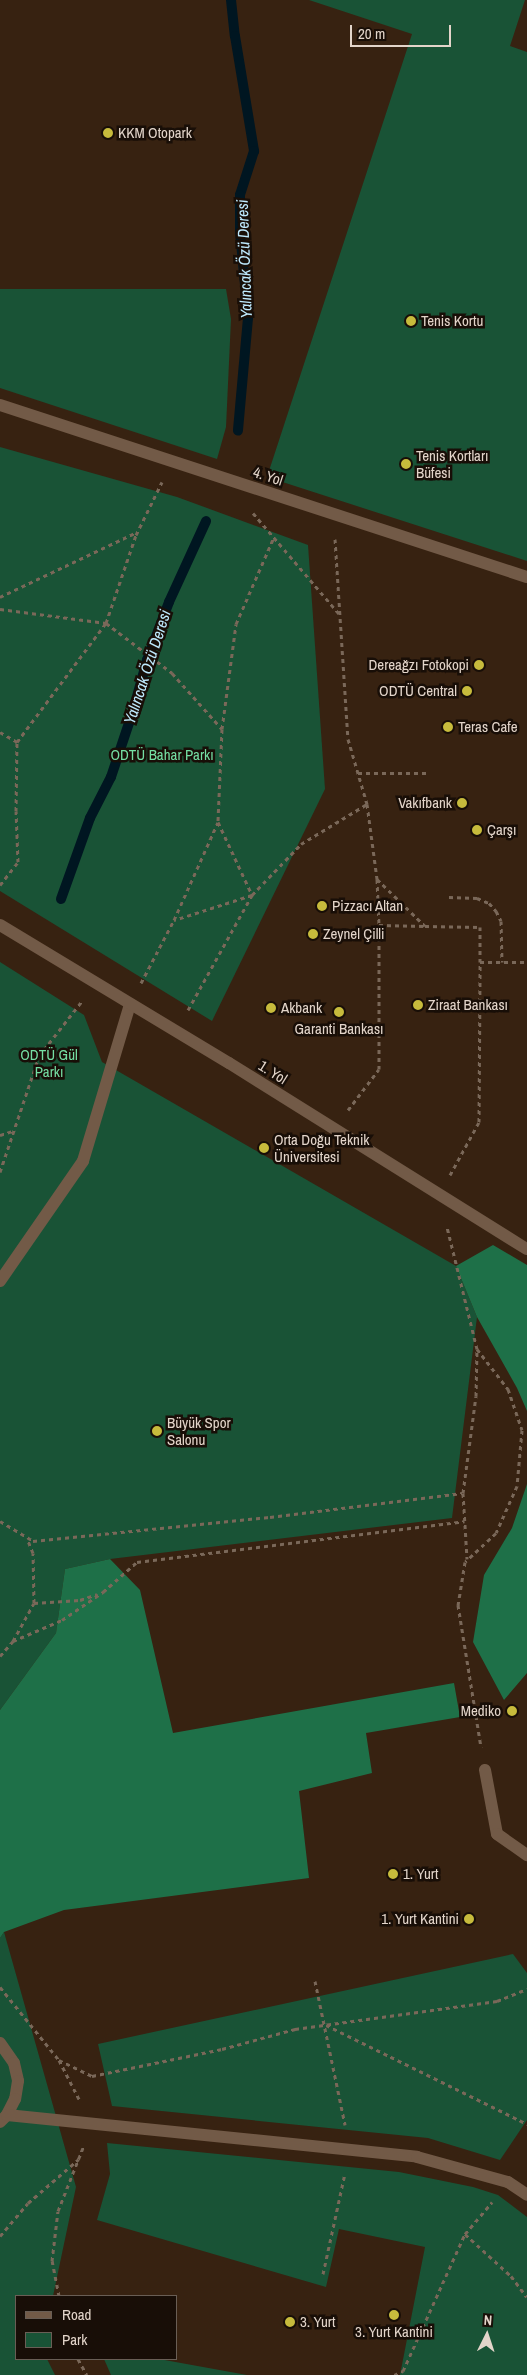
<!DOCTYPE html>
<meta charset="utf-8">
<style>
body{margin:0}
#map{position:relative;width:527px;height:2375px;overflow:hidden;background:#372211;font-family:"Archivo Narrow",sans-serif}
div>[style]{position:absolute}
[style*='--x']{left:calc(var(--x)*1px);top:calc(var(--y)*1px);width:calc(var(--w)*1px);rotate:calc(var(--a)*1deg)}
.green>*{inset:0;background:#195336}
.forest>*{inset:0;background:#1e7048}
.stream>*{height:10px;margin:-5px;padding:0 5px;transform-origin:5px;border-radius:5px;background:#001621}
.path>*{height:3px;margin-top:-1.5px;transform-origin:0;background:repeating-linear-gradient(90deg,#7a6859 0 4px,transparent 0 8px)}
.service>*{height:12px;margin:-6px;padding:0 6px;transform-origin:6px;border-radius:6px;background:#725a47}
.pedestrian>*{height:12px;margin:-6px;padding:0 6px;transform-origin:6px;border-radius:6px;background:#725a47}
.minor>*{height:12px;margin:-6px;padding:0 6px;transform-origin:6px;border-radius:6px;background:#725a47}
.tertiary>*{height:12px;margin:-6px;padding:0 6px;transform-origin:6px;border-radius:6px;background:#725a47}
.dots>*{width:14px;height:14px;translate:-50% -50%;box-sizing:border-box;border:2px solid #180e07;border-radius:50%}
span{translate:-50% -50%;white-space:nowrap;text-align:center;line-height:1.15;-webkit-text-stroke:5px #180e07;paint-order:stroke}
.poi-label{font-size:15px;color:#e3d5ca}
.left{translate:0 -50%;text-align:left}
.right{translate:-100% -50%;text-align:right}
.street-label{font-size:15px;color:#e3d5ca}
.park-label{font-size:15px;color:#74dea3}
.water-label{font-size:16px;color:#bee9fd;font-style:italic}
.legend{position:absolute;left:15px;top:2295px;width:162px;height:65px;box-sizing:border-box;background:#180e07;border:1px solid #695e55;margin:0;padding:6px 9px;list-style:none;font-size:15px;color:#e3d5ca}
.legend li{display:flex;align-items:center;gap:10px;height:25px}
.legend b{width:25px;border:1px solid #695e55}
.north{position:absolute;left:462px;top:2310px;width:50px;height:50px;-webkit-text-stroke:4px #180e07;paint-order:stroke;rotate:4deg;font-size:14px;font-weight:700;line-height:20px;text-align:center;color:#e3d5ca}
.north::after{content:'';display:block;margin:auto;width:18px;height:22px;background:#e3d5ca;clip-path:polygon(50% 0,100% 100%,50% 72%,0 100%)}
.scale{position:absolute;left:350px;top:25px;width:101px;height:22px;box-sizing:border-box;border:2px solid #e3d5ca;border-top:0;padding-left:6px;font-size:15px;line-height:18px;white-space:nowrap;color:#e3d5ca;-webkit-text-stroke:4px #180e07;paint-order:stroke}
</style>
<div id="map">
<div class="green">
<i style="clip-path:polygon(309px 0,525px 0,510px 46px,527px 52px,527px 561px,267px 477px,412px 34px)"></i>
<i style="clip-path:polygon(0 289px,226px 289px,231px 319px,226px 427px,217px 459px,0 388px)"></i>
<i style="clip-path:polygon(0 447px,177px 497px,308px 545px,325px 789px,212px 1021px,0 891px)"></i>
<i style="clip-path:polygon(0 962px,84px 1015px,102px 1062px,456px 1266px,477px 1317px,452px 1518px,110px 1559px,65px 1569px,56px 1633px,0 1710px)"></i>
<i style="clip-path:polygon(4px 1932px,76px 2187px,53px 2296px,16px 2296px,16px 2359px,47px 2359px,55px 2375px,0 2375px,0 1938px)"></i>
<i style="clip-path:polygon(513px 1954px,527px 1973px,527px 2120px,500px 2160px,428px 2138px,112px 2106px,98px 2044px)"></i>
<i style="clip-path:polygon(107px 2143px,399px 2172px,473px 2187px,498px 2195px,527px 2217px,527px 2375px,400px 2375px,425px 2247px,339px 2229px,326px 2287px,97px 2220px,110px 2174px)"></i>
<i style="clip-path:polygon(104px 2359px,159px 2359px,247px 2375px,111px 2375px)"></i>
</div>
<div class="forest">
<i style="clip-path:polygon(493px 1245px,527px 1265px,527px 1411px,517px 1388px,477px 1317px,456px 1266px)"></i>
<i style="clip-path:polygon(527px 1484px,527px 1673px,504px 1700px,473px 1642px,484px 1575px,512px 1528px)"></i>
<i style="clip-path:polygon(110px 1559px,140px 1590px,173px 1733px,454px 1683px,460px 1717px,366px 1733px,372px 1773px,299px 1791px,309px 1878px,64px 1910px,4px 1932px,0 1938px,0 1710px,56px 1633px,65px 1569px)"></i>
</div>
<div class="stream">
<i style="--x:231;--y:0;--w:36;--a:84"></i>
<i style="--x:235;--y:36;--w:117;--a:80.6"></i>
<i style="--x:254;--y:151;--w:46;--a:107.7"></i>
<i style="--x:240;--y:195;--w:36;--a:90"></i>
<i style="--x:240;--y:231;--w:87;--a:84.7"></i>
<i style="--x:248;--y:318;--w:113;--a:95.1"></i>
<i style="--x:61;--y:899;--w:86;--a:-70.3"></i>
<i style="--x:90;--y:818;--w:46;--a:-62.9"></i>
<i style="--x:111;--y:777;--w:70;--a:-71.6"></i>
<i style="--x:133;--y:711;--w:53;--a:-74.6"></i>
<i style="--x:147;--y:660;--w:62;--a:-69.2"></i>
<i style="--x:169;--y:602;--w:89;--a:-65.4"></i>
</div>
<div class="path">
<i style="--x:253;--y:513;--w:134;--a:49.5"></i>
<i style="--x:335;--y:539;--w:200;--a:86.3"></i>
<i style="--x:348;--y:739;--w:68;--a:73.7"></i>
<i style="--x:367;--y:804;--w:76;--a:82.4"></i>
<i style="--x:377;--y:879;--w:67;--a:44.4"></i>
<i style="--x:425;--y:926;--w:55;--a:1"></i>
<i style="--x:480;--y:927;--w:35;--a:90"></i>
<i style="--x:480;--y:962;--w:47;--a:0"></i>
<i style="--x:0;--y:597;--w:152;--a:-25.4"></i>
<i style="--x:0;--y:609;--w:107;--a:7.5"></i>
<i style="--x:106;--y:623;--w:83;--a:37.1"></i>
<i style="--x:172;--y:673;--w:75;--a:48.2"></i>
<i style="--x:222;--y:729;--w:93;--a:92.5"></i>
<i style="--x:218;--y:822;--w:81;--a:65"></i>
<i style="--x:252;--y:895;--w:82;--a:162.2"></i>
<i style="--x:222;--y:729;--w:106;--a:-82.4"></i>
<i style="--x:236;--y:624;--w:95;--a:-66.4"></i>
<i style="--x:0;--y:732;--w:20;--a:30"></i>
<i style="--x:358;--y:773;--w:68;--a:0"></i>
<i style="--x:377;--y:879;--w:46;--a:87.5"></i>
<i style="--x:379;--y:925;--w:46;--a:1.2"></i>
<i style="--x:0;--y:885;--w:29;--a:-52"></i>
<i style="--x:18;--y:862;--w:51;--a:-92.2"></i>
<i style="--x:16;--y:811;--w:69;--a:-89.2"></i>
<i style="--x:17;--y:742;--w:149;--a:-53.2"></i>
<i style="--x:106;--y:623;--w:93;--a:-71.2"></i>
<i style="--x:136;--y:535;--w:59;--a:-63.9"></i>
<i style="--x:449;--y:897;--w:28;--a:2"></i>
<i style="--x:477;--y:898;--w:13;--a:23"></i>
<i style="--x:489;--y:903;--w:11;--a:49"></i>
<i style="--x:496;--y:911;--w:11;--a:63"></i>
<i style="--x:501;--y:921;--w:41;--a:88.6"></i>
<i style="--x:141;--y:983;--w:71;--a:-62.4"></i>
<i style="--x:174;--y:920;--w:107;--a:-65.8"></i>
<i style="--x:188;--y:1010;--w:132;--a:-60.9"></i>
<i style="--x:252;--y:895;--w:71;--a:-46.1"></i>
<i style="--x:301;--y:844;--w:77;--a:-31.2"></i>
<i style="--x:348;--y:1110;--w:51;--a:-52.9"></i>
<i style="--x:379;--y:1069;--w:144;--a:-90"></i>
<i style="--x:0;--y:1135;--w:16;--a:-18"></i>
<i style="--x:0;--y:1172;--w:122;--a:-71.4"></i>
<i style="--x:39;--y:1056;--w:70;--a:-52"></i>
<i style="--x:450;--y:1175;--w:60;--a:-61.3"></i>
<i style="--x:479;--y:1122;--w:160;--a:-89.6"></i>
<i style="--x:477;--y:1349;--w:51;--a:52.2"></i>
<i style="--x:508;--y:1389;--w:43;--a:71.1"></i>
<i style="--x:522;--y:1430;--w:56;--a:95.1"></i>
<i style="--x:517;--y:1486;--w:51;--a:114.1"></i>
<i style="--x:496;--y:1533;--w:42;--a:136.9"></i>
<i style="--x:465;--y:1562;--w:44;--a:99.2"></i>
<i style="--x:458;--y:1605;--w:144;--a:80.8"></i>
<i style="--x:463;--y:1493;--w:66;--a:86.5"></i>
<i style="--x:0;--y:1521;--w:39;--a:31"></i>
<i style="--x:33;--y:1541;--w:238;--a:-5.8"></i>
<i style="--x:270;--y:1517;--w:194;--a:-7.1"></i>
<i style="--x:463;--y:1493;--w:98;--a:-82.4"></i>
<i style="--x:476;--y:1396;--w:47;--a:-88.8"></i>
<i style="--x:477;--y:1349;--w:126;--a:-103.8"></i>
<i style="--x:34;--y:1603;--w:46;--a:-3.7"></i>
<i style="--x:80;--y:1600;--w:18;--a:-19"></i>
<i style="--x:13;--y:1641;--w:53;--a:-23.2"></i>
<i style="--x:62;--y:1620;--w:50;--a:-34.3"></i>
<i style="--x:103;--y:1592;--w:45;--a:-41.4"></i>
<i style="--x:137;--y:1562;--w:330;--a:-7.1"></i>
<i style="--x:0;--y:1656;--w:20;--a:-49"></i>
<i style="--x:13;--y:1641;--w:43;--a:-61.1"></i>
<i style="--x:34;--y:1603;--w:50;--a:-91.1"></i>
<i style="--x:33;--y:1553;--w:16;--a:-112"></i>
<i style="--x:315;--y:1981;--w:147;--a:78.2"></i>
<i style="--x:0;--y:1987;--w:94;--a:51.1"></i>
<i style="--x:59;--y:2060;--w:37;--a:26"></i>
<i style="--x:92;--y:2076;--w:133;--a:-11.7"></i>
<i style="--x:222;--y:2049;--w:76;--a:-15.3"></i>
<i style="--x:295;--y:2029;--w:204;--a:-7.9"></i>
<i style="--x:497;--y:2001;--w:32;--a:-22"></i>
<i style="--x:326;--y:2025;--w:224;--a:26.2"></i>
<i style="--x:59;--y:2060;--w:44;--a:62.9"></i>
<i style="--x:465;--y:2234;--w:62;--a:42.4"></i>
<i style="--x:511;--y:2276;--w:26;--a:53"></i>
<i style="--x:0;--y:2236;--w:43;--a:-49.7"></i>
<i style="--x:28;--y:2203;--w:67;--a:-40.8"></i>
<i style="--x:323;--y:2274;--w:103;--a:-77.7"></i>
<i style="--x:59;--y:2296;--w:36;--a:-101"></i>
<i style="--x:52;--y:2261;--w:50;--a:-83.2"></i>
<i style="--x:58;--y:2211;--w:71;--a:-68.5"></i>
<i style="--x:78;--y:2359;--w:18;--a:61"></i>
<i style="--x:394;--y:2375;--w:10;--a:-24"></i>
<i style="--x:403;--y:2371;--w:150;--a:-65.7"></i>
<i style="--x:465;--y:2234;--w:42;--a:-49.8"></i>
</div>
<div class="service">
<i style="--x:485;--y:1770;--w:65;--a:79.4"></i>
<i style="--x:497;--y:1834;--w:37;--a:35"></i>
</div>
<div class="pedestrian">
<i style="--x:0;--y:1281;--w:146;--a:-55.3"></i>
<i style="--x:83;--y:1161;--w:164;--a:-73.3"></i>
</div>
<div class="minor">
<i style="--x:0;--y:405;--w:554;--a:18.08"></i>
<i style="--x:0;--y:2043;--w:24;--a:55"></i>
<i style="--x:14;--y:2063;--w:18;--a:77"></i>
<i style="--x:18;--y:2081;--w:18;--a:99"></i>
<i style="--x:15;--y:2099;--w:18;--a:117"></i>
<i style="--x:7;--y:2115;--w:10;--a:135"></i>
<i style="--x:7;--y:2115;--w:412;--a:5.8"></i>
<i style="--x:417;--y:2157;--w:94;--a:15.4"></i>
<i style="--x:508;--y:2182;--w:23;--a:34"></i>
</div>
<div class="tertiary">
<i style="--x:0;--y:925;--w:267;--a:31.1"></i>
<i style="--x:229;--y:1063;--w:351;--a:32"></i>
</div>
<div class="dots">
<i style="left:108px;top:133px;background:#c7bb3c"></i>
<i style="left:411px;top:321px;background:#c7bb3c"></i>
<i style="left:406px;top:464px;background:#c7bb3c"></i>
<i style="left:479px;top:665px;background:#c7bb3c"></i>
<i style="left:467px;top:691px;background:#c7bb3c"></i>
<i style="left:448px;top:727px;background:#c7bb3c"></i>
<i style="left:462px;top:803px;background:#c7bb3c"></i>
<i style="left:477px;top:830px;background:#c7bb3c"></i>
<i style="left:322px;top:906px;background:#c7bb3c"></i>
<i style="left:313px;top:934px;background:#c7bb3c"></i>
<i style="left:418px;top:1005px;background:#c7bb3c"></i>
<i style="left:271px;top:1008px;background:#c7bb3c"></i>
<i style="left:339px;top:1012px;background:#c7bb3c"></i>
<i style="left:264px;top:1148px;background:#c7bb3c"></i>
<i style="left:157px;top:1431px;background:#c7bb3c"></i>
<i style="left:512px;top:1711px;background:#c7bb3c"></i>
<i style="left:393px;top:1874px;background:#c7bb3c"></i>
<i style="left:469px;top:1919px;background:#c7bb3c"></i>
<i style="left:394px;top:2315px;background:#c7bb3c"></i>
<i style="left:290px;top:2322px;background:#c7bb3c"></i>
</div>
<div class="poi-label">
<span class="left" style="left:118px;top:133px">KKM Otopark</span>
<span class="left" style="left:421px;top:321px">Tenis Kortu</span>
<span class="left" style="left:416px;top:464px">Tenis Kortları<br>Büfesi</span>
<span class="right" style="left:469px;top:665px">Dereağzı Fotokopi</span>
<span class="right" style="left:457px;top:691px">ODTÜ Central</span>
<span class="left" style="left:458px;top:727px">Teras Cafe</span>
<span class="right" style="left:452px;top:803px">Vakıfbank</span>
<span class="left" style="left:487px;top:830px">Çarşı</span>
<span class="left" style="left:332px;top:906px">Pizzacı Altan</span>
<span class="left" style="left:323px;top:934px">Zeynel Çilli</span>
<span class="left" style="left:428px;top:1005px">Ziraat Bankası</span>
<span class="left" style="left:281px;top:1008px">Akbank</span>
<span style="left:339px;top:1029px">Garanti Bankası</span>
<span class="left" style="left:274px;top:1148px">Orta Doğu Teknik<br>Üniversitesi</span>
<span class="left" style="left:167px;top:1431px">Büyük Spor<br>Salonu</span>
<span class="right" style="left:501px;top:1711px">Mediko</span>
<span class="left" style="left:403px;top:1874px">1. Yurt</span>
<span class="right" style="left:459px;top:1919px">1. Yurt Kantini</span>
<span class="left" style="left:300px;top:2322px">3. Yurt</span>
<span style="left:394px;top:2332px">3. Yurt Kantini</span>
</div>
<div class="street-label">
<span style="left:268px;top:476px;rotate:18deg">4. Yol</span>
<span style="left:273px;top:1072px;rotate:32deg">1. Yol</span>
</div>
<div class="park-label">
<span style="left:162px;top:755px">ODTÜ Bahar Parkı</span>
<span style="left:49px;top:1063px">ODTÜ Gül<br>Parkı</span>
</div>
<div class="water-label">
<span style="left:244px;top:259px;rotate:-92deg">Yalıncak Özü Deresi</span>
<span style="left:147px;top:667px;rotate:-72deg">Yalıncak Özü Deresi</span>
</div>
<ul class="legend">
<li><b style="height:6px;background:#725a47"></b>Road</li>
<li><b style="height:14px;background:#195336"></b>Park</li>
</ul>
<div class="north">N</div>
<div class="scale">20 m</div>
</div>
